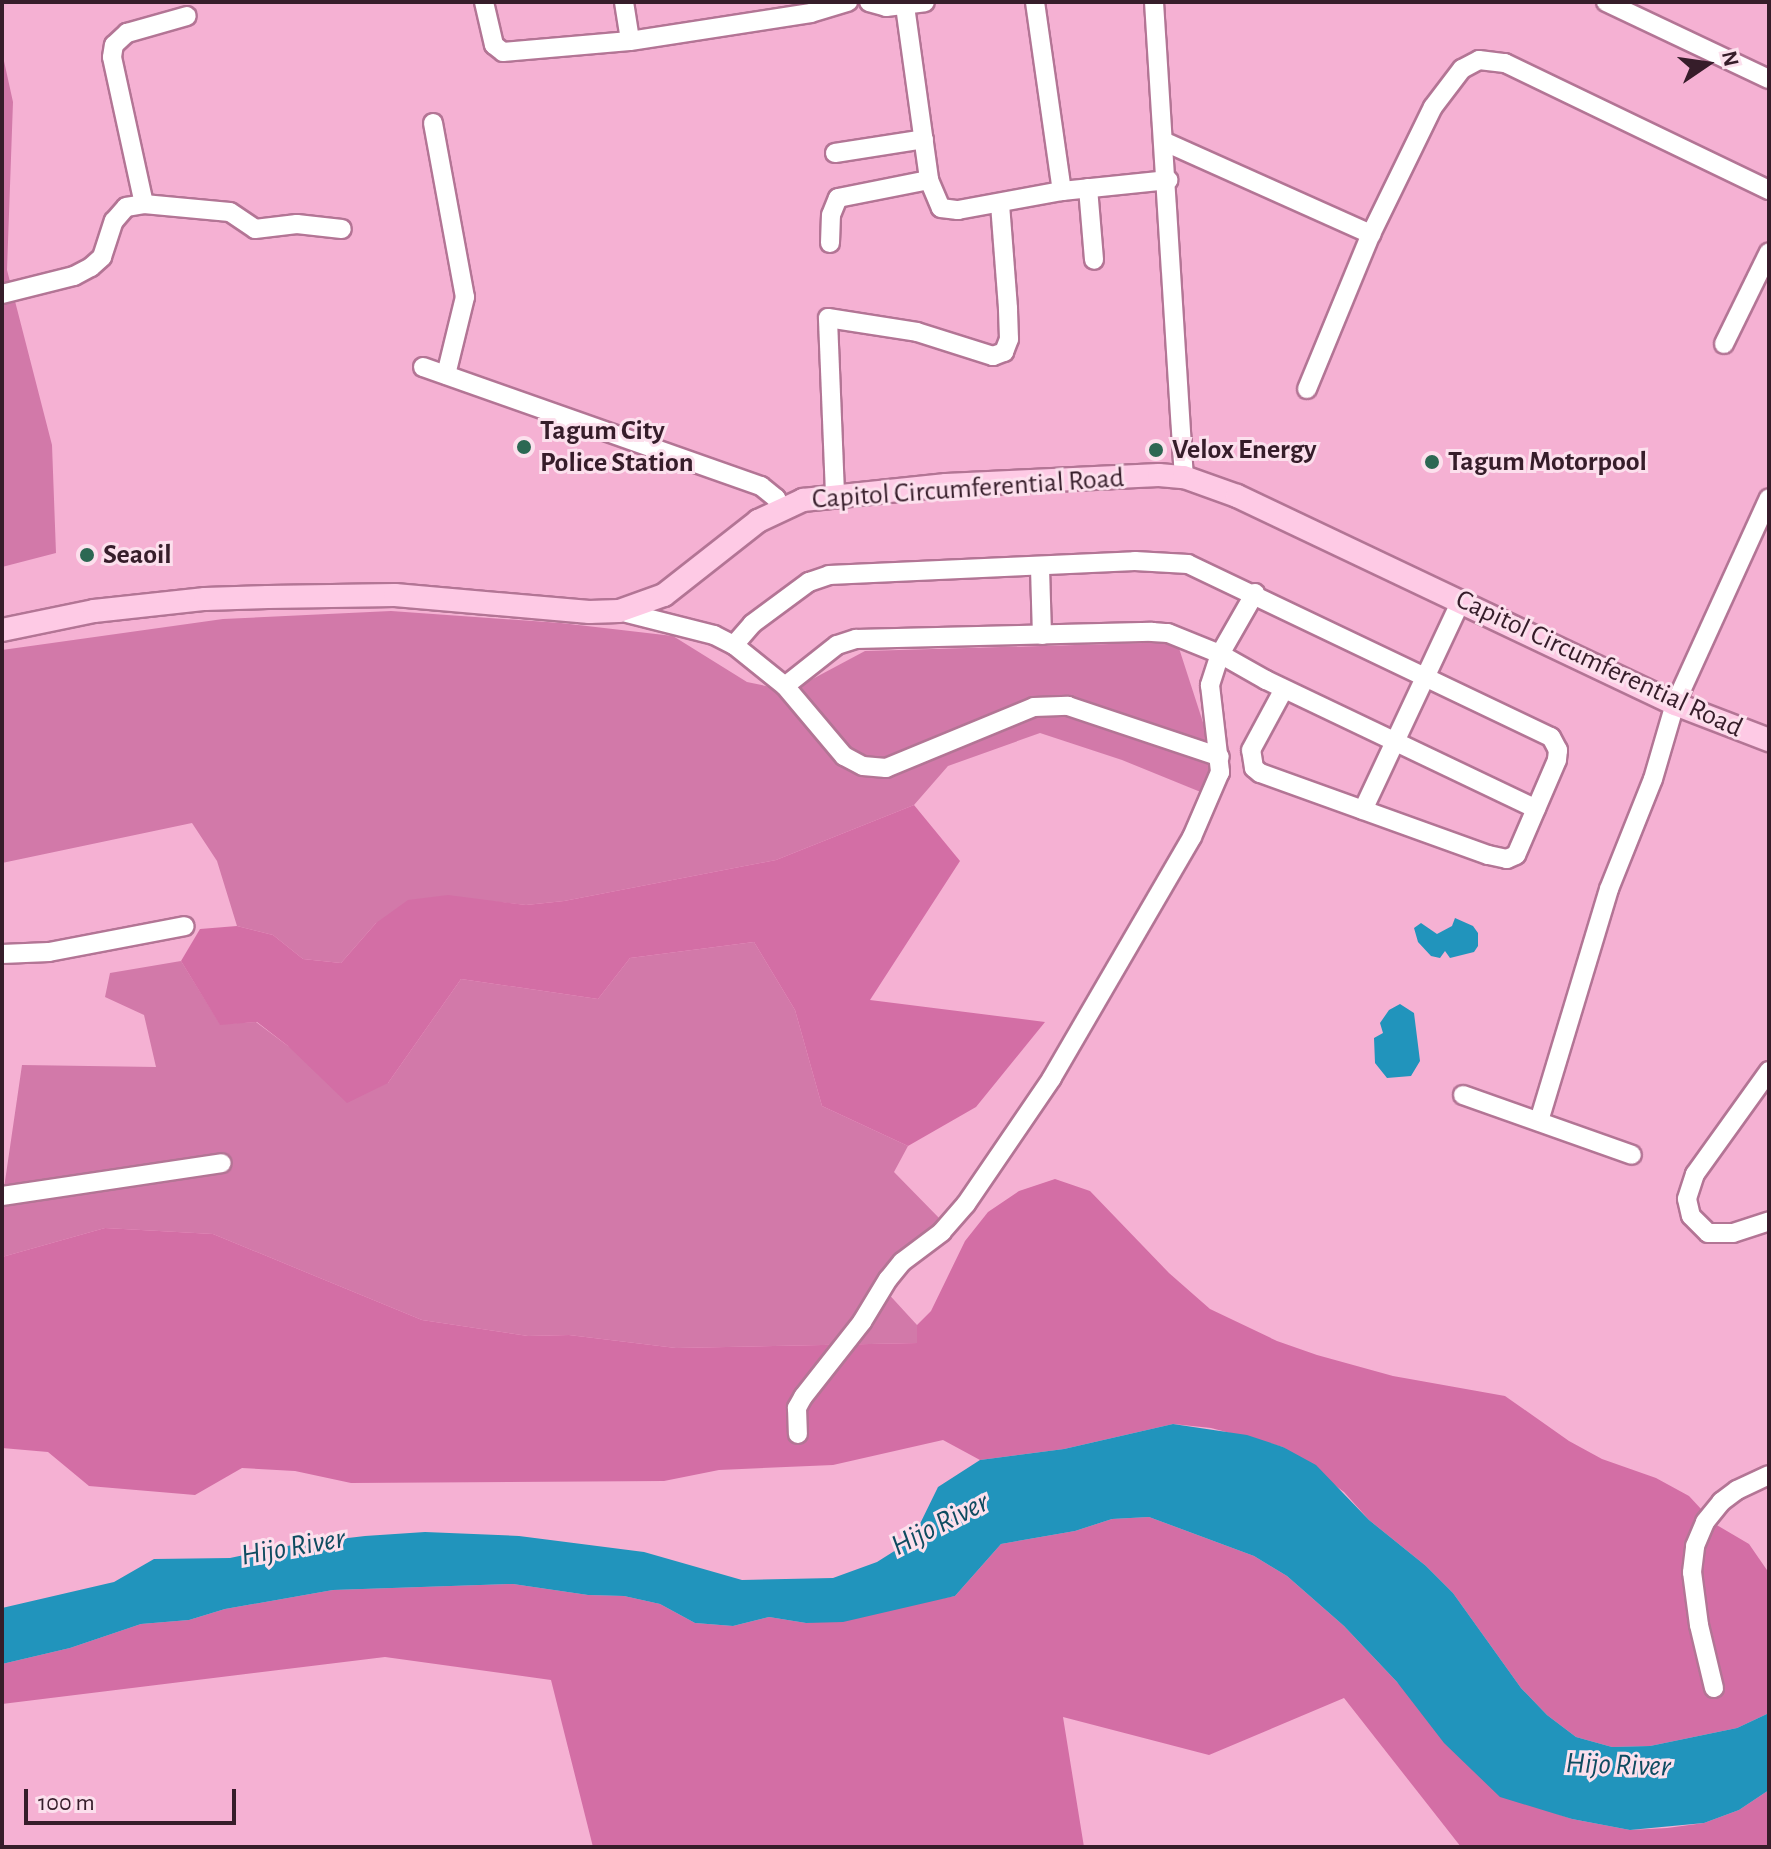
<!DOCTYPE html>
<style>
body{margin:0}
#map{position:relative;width:1771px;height:1849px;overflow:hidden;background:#f5b1d3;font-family:"Alegreya Sans",sans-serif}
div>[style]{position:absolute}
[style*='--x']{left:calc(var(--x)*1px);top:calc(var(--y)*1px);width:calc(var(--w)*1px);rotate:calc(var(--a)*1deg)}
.green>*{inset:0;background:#d279a9}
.forest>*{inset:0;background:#d36ea5}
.water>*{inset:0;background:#2194bc}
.roads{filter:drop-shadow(2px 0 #b37595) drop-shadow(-2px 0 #b37595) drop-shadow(0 2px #b37595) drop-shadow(0 -2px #b37595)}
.minor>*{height:18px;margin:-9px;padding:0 9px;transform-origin:9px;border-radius:9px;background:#fff}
.major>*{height:22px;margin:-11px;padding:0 11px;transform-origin:11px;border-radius:11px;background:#fecae5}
.dots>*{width:22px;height:22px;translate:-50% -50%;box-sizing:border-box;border:4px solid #fce0ed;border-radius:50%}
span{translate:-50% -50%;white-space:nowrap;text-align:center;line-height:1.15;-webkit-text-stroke:6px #fce0ed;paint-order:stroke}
.poi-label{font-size:28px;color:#361d2a;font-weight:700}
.left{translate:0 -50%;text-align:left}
.street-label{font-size:28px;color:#361d2a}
.water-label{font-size:30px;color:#0e4b60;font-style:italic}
.frame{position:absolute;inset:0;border:4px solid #361d2a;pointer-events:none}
.north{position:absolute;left:1667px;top:24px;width:80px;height:80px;-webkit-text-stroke:6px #fce0ed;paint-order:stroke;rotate:77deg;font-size:22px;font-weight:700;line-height:32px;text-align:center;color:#361d2a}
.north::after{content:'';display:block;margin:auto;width:28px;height:36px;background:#361d2a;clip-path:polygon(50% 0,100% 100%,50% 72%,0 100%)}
.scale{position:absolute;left:24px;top:1789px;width:212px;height:36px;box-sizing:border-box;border:4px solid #361d2a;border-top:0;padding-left:10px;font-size:24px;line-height:28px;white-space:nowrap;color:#361d2a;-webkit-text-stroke:6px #fce0ed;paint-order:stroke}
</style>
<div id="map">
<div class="green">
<i style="clip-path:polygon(2px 52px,13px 102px,7px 270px,52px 445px,56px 553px,2px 567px)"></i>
<i style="clip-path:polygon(391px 611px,561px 623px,673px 636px,747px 682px,790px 691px,865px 651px,1177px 642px,1210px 744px,1208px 795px,1122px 760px,1040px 733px,948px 766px,914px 805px,776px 860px,564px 901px,526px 905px,488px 901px,376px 923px,341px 963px,303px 959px,273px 935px,237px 926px,217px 861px,192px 823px,2px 863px,2px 650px,223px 619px)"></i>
<i style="clip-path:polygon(754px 942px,795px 1010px,822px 1106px,908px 1146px,894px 1172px,941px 1220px,884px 1289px,917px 1325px,918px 1343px,676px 1348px,569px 1335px,528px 1336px,422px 1320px,213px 1234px,105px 1228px,2px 1257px,4px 1188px,22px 1065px,156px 1067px,144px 1015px,105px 997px,110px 973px,181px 961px,220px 1024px,256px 1022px,288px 1046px,388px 1083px,461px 979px,598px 999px,630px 958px)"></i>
</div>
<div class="forest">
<i style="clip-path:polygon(914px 805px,960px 861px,870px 1000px,1045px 1022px,976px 1107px,908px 1146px,822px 1106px,795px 1010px,754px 942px,630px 958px,598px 999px,461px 979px,388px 1083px,347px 1103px,288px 1046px,257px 1022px,220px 1025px,181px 961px,200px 929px,237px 926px,273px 935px,303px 959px,341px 963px,376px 923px,408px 900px,448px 895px,526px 905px,564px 901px,776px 860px)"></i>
<i style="clip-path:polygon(1055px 1179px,1090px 1191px,1169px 1273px,1210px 1309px,1277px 1341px,1317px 1355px,1393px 1376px,1505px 1396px,1569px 1441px,1602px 1459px,1656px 1478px,1689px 1496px,1715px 1524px,1749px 1544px,1769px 1573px,1769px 1713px,1737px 1728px,1650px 1746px,1612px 1747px,1576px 1737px,1547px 1715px,1521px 1688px,1453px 1593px,1426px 1566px,1369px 1520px,1344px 1492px,1283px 1447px,1211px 1428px,1173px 1424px,1064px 1449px,980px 1460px,943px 1440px,833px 1465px,719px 1470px,664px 1481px,351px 1483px,295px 1471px,242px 1468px,195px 1495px,89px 1486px,48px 1452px,2px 1448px,2px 1257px,105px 1228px,213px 1234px,422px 1320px,528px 1336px,569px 1335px,676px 1348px,917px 1343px,917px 1325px,931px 1311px,965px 1241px,988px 1212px,1019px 1191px)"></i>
<i style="clip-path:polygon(1149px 1517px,1254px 1556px,1287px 1576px,1344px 1626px,1397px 1682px,1537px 1807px,1572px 1819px,1630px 1830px,1667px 1828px,1704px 1823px,1739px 1810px,1769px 1790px,1769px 1847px,1461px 1847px,1344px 1698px,1209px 1755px,1063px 1717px,1084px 1847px,593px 1847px,551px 1680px,385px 1657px,2px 1704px,2px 1664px,70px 1648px,141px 1624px,189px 1620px,225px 1609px,333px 1590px,513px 1584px,588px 1595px,624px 1596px,660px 1604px,695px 1623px,733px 1626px,769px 1617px,806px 1623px,955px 1596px,1001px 1544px,1075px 1531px,1112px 1519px)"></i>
</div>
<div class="water">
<i style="clip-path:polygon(1455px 918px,1473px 926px,1478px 933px,1478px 946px,1474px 952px,1450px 958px,1445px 951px,1440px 958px,1431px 956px,1418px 942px,1414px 928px,1421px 923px,1437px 934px,1452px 926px)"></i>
<i style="clip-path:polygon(1400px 1004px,1414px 1013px,1420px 1061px,1411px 1076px,1387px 1078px,1375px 1063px,1374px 1038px,1383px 1033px,1380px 1023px,1389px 1010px)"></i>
<i style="clip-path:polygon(1173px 1424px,1247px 1435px,1283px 1447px,1316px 1465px,1369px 1520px,1426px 1566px,1453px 1593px,1521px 1688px,1547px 1715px,1576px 1737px,1612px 1747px,1650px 1746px,1737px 1728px,1769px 1713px,1769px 1790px,1739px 1810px,1704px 1823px,1630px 1830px,1572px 1819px,1500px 1797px,1444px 1743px,1397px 1682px,1344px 1626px,1287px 1576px,1254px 1556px,1149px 1517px,1112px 1519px,1075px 1531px,1001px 1544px,955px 1596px,843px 1622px,806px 1623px,769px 1617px,733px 1626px,695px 1623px,660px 1604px,624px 1596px,588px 1595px,513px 1584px,333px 1590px,225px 1609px,189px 1620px,141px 1624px,70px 1648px,2px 1664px,2px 1608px,114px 1582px,154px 1559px,230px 1558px,297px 1544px,365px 1536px,425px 1532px,519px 1536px,644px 1552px,742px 1580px,833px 1578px,877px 1562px,896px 1550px,915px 1534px,938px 1487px,980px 1460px,1064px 1449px)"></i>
</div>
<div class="roads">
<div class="minor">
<i style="--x:484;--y:2;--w:44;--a:76.9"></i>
<i style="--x:494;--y:45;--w:11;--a:38"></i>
<i style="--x:503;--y:52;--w:127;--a:-5"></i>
<i style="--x:630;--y:41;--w:183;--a:-8.8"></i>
<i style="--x:811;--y:13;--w:39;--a:-17"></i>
<i style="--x:624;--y:2;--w:39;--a:81"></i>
<i style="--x:869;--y:2;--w:18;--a:16"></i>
<i style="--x:886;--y:7;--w:39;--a:-7"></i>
<i style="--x:1035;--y:2;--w:191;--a:81.9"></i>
<i style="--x:1154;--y:2;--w:476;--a:86.4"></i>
<i style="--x:1606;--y:2;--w:180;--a:25.3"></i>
<i style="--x:905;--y:6;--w:176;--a:82.1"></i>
<i style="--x:929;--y:180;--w:30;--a:67"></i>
<i style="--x:941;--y:208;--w:17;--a:7"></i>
<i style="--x:958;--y:210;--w:106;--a:-10.4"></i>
<i style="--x:1062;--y:191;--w:107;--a:-5.9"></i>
<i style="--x:433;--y:123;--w:177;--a:79.6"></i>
<i style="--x:465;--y:297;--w:80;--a:103.7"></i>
<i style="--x:1165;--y:142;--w:226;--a:24.1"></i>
<i style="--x:835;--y:153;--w:90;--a:-8.9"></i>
<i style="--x:1088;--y:188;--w:72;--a:85.2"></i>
<i style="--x:144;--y:204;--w:150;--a:-102.3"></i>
<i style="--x:112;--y:57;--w:12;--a:-81"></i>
<i style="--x:114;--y:45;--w:18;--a:-43"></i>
<i style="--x:127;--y:33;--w:62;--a:-15.8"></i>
<i style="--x:830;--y:243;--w:28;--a:-88"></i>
<i style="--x:831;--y:215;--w:18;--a:-68"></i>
<i style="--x:838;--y:198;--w:93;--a:-11.2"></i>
<i style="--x:2;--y:294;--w:74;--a:-14"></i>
<i style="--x:74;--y:276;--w:19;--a:-28"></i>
<i style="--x:91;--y:267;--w:15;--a:-42"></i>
<i style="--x:102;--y:257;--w:38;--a:-72"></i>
<i style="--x:114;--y:221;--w:18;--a:-49"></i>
<i style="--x:126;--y:207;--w:18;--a:-9"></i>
<i style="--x:144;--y:204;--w:86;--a:5.3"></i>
<i style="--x:230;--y:212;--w:30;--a:34"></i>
<i style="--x:255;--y:229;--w:42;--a:-6.8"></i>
<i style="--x:297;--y:224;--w:45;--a:6.3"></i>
<i style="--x:1724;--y:344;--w:102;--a:-63.9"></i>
<i style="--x:423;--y:367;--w:358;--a:19.4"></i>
<i style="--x:761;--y:486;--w:19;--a:39"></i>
<i style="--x:776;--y:498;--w:11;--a:63"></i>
<i style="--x:1307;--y:389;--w:168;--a:-67.6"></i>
<i style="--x:1371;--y:234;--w:141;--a:-64"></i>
<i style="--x:1433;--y:107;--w:48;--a:-52.7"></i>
<i style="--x:1462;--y:69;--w:19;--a:-28"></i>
<i style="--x:1479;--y:60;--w:26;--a:7"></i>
<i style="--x:1505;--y:63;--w:293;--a:25.7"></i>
<i style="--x:835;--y:494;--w:176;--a:-92.3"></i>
<i style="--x:828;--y:318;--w:90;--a:8.9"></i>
<i style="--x:917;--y:332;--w:80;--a:17.5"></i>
<i style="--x:993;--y:356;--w:12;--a:-20"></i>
<i style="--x:1004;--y:352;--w:14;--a:-69"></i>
<i style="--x:1009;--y:339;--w:31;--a:-92"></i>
<i style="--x:1008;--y:308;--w:105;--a:-94.4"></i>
<i style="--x:1040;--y:568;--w:67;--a:88.3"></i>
<i style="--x:1255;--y:593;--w:70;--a:119.8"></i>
<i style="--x:1220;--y:654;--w:53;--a:29.5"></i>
<i style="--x:1266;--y:680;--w:299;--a:25.5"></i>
<i style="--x:619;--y:611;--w:98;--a:14.2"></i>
<i style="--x:714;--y:635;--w:22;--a:27"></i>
<i style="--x:734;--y:645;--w:65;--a:38.8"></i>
<i style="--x:785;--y:686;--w:92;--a:49.9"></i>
<i style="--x:844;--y:756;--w:21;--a:28"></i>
<i style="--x:863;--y:766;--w:23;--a:5"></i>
<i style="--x:886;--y:768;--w:160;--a:-22.4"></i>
<i style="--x:1034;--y:707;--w:34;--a:-2"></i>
<i style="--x:1068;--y:706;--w:160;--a:18.5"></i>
<i style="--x:734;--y:645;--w:28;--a:-49"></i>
<i style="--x:752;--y:624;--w:71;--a:-36.4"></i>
<i style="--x:809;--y:582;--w:21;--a:-19"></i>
<i style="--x:829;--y:575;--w:306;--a:-2.6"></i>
<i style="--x:1135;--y:561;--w:53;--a:3.2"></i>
<i style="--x:1188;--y:564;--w:402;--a:25.5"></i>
<i style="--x:1551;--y:737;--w:15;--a:62"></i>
<i style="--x:1558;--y:750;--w:10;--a:96"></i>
<i style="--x:1557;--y:760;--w:103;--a:113.3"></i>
<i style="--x:1516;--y:855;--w:10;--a:156"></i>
<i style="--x:1507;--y:859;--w:19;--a:-168"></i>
<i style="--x:1488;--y:855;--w:242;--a:-160.2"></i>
<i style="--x:1260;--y:773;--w:8;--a:-140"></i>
<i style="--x:1254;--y:768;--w:18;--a:-99"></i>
<i style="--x:1251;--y:750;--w:69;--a:-61.6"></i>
<i style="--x:785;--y:686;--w:66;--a:-38.3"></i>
<i style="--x:837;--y:645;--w:20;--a:-18"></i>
<i style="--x:856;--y:639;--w:296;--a:-1.4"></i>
<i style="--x:1152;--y:632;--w:16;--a:4"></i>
<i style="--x:1168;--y:633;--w:56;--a:22"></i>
<i style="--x:1220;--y:654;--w:33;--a:108"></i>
<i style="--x:1210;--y:685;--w:88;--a:83.4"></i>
<i style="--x:1220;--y:772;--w:71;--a:113.3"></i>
<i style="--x:1192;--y:837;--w:279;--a:120.2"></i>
<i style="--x:1052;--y:1078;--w:153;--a:124.3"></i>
<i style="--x:966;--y:1204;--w:37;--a:131"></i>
<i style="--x:942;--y:1232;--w:50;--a:143.1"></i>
<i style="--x:902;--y:1262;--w:22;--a:129"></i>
<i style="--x:888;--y:1279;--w:50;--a:121.2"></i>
<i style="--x:862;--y:1322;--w:95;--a:128.2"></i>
<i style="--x:803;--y:1397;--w:13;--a:119"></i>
<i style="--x:797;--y:1408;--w:26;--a:88"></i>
<i style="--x:1363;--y:810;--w:231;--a:-64.9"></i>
<i style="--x:2;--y:954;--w:47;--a:-2.4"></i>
<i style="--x:49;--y:952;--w:138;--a:-10.8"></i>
<i style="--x:1769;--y:1071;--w:127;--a:125.7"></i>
<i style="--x:1695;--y:1174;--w:26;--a:108"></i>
<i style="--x:1687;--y:1199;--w:17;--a:77"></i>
<i style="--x:1691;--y:1216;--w:24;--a:45"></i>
<i style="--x:1708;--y:1233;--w:25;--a:0"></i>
<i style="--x:1733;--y:1233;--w:38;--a:-18"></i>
<i style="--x:1463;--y:1095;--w:179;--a:19.5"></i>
<i style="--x:1539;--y:1121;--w:242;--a:-73.2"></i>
<i style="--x:1609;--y:889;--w:118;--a:-68.2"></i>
<i style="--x:1653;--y:779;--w:78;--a:-73.7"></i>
<i style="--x:1675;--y:704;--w:226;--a:-65.5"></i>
<i style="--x:2;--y:1196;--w:222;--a:-8.5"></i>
<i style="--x:1714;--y:1688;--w:65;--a:-103.4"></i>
<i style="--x:1699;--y:1625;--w:53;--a:-97.5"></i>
<i style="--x:1692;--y:1572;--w:26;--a:-83"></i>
<i style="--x:1695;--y:1546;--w:26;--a:-67"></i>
<i style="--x:1705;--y:1522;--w:26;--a:-51"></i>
<i style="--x:1721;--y:1502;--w:20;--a:-37"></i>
<i style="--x:1737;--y:1490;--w:35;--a:-25"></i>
</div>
<div class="major">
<i style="--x:2;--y:630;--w:94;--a:-11.7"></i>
<i style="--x:94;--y:611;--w:112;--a:-6.2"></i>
<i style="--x:205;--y:599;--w:63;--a:-1.8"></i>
<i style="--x:268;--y:597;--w:127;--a:-0.9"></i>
<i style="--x:395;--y:595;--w:195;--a:5"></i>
<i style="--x:589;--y:612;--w:30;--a:-2"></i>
<i style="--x:619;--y:611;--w:48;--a:-19.6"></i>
<i style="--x:664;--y:595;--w:120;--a:-38.2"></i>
<i style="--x:758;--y:521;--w:50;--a:-25"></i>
<i style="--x:803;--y:500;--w:144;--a:-6"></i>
<i style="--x:946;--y:485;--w:213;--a:-2.7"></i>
<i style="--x:1159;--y:475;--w:25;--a:5"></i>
<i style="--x:1184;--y:477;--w:56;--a:19.7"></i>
<i style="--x:1237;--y:496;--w:485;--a:25.4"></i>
<i style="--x:1675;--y:704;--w:101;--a:21"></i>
</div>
</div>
<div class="dots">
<i style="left:524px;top:447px;background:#2c6853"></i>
<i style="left:1156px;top:450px;background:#2c6853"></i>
<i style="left:1432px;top:462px;background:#2c6853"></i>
<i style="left:87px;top:555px;background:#2c6853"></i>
</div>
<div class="poi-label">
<span class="left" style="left:540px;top:447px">Tagum City<br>Police Station</span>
<span class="left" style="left:1172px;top:450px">Velox Energy</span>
<span class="left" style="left:1448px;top:462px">Tagum Motorpool</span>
<span class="left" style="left:103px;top:555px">Seaoil</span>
</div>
<div class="street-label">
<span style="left:968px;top:489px;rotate:-4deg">Capitol Circumferential Road</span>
<span style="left:1599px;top:664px;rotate:25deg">Capitol Circumferential Road</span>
</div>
<div class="water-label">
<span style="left:940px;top:1524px;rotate:-27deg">Hijo River</span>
<span style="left:293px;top:1547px;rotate:-10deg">Hijo River</span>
<span style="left:1618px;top:1765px;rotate:2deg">Hijo River</span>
</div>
<div class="frame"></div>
<div class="north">N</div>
<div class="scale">100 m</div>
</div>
